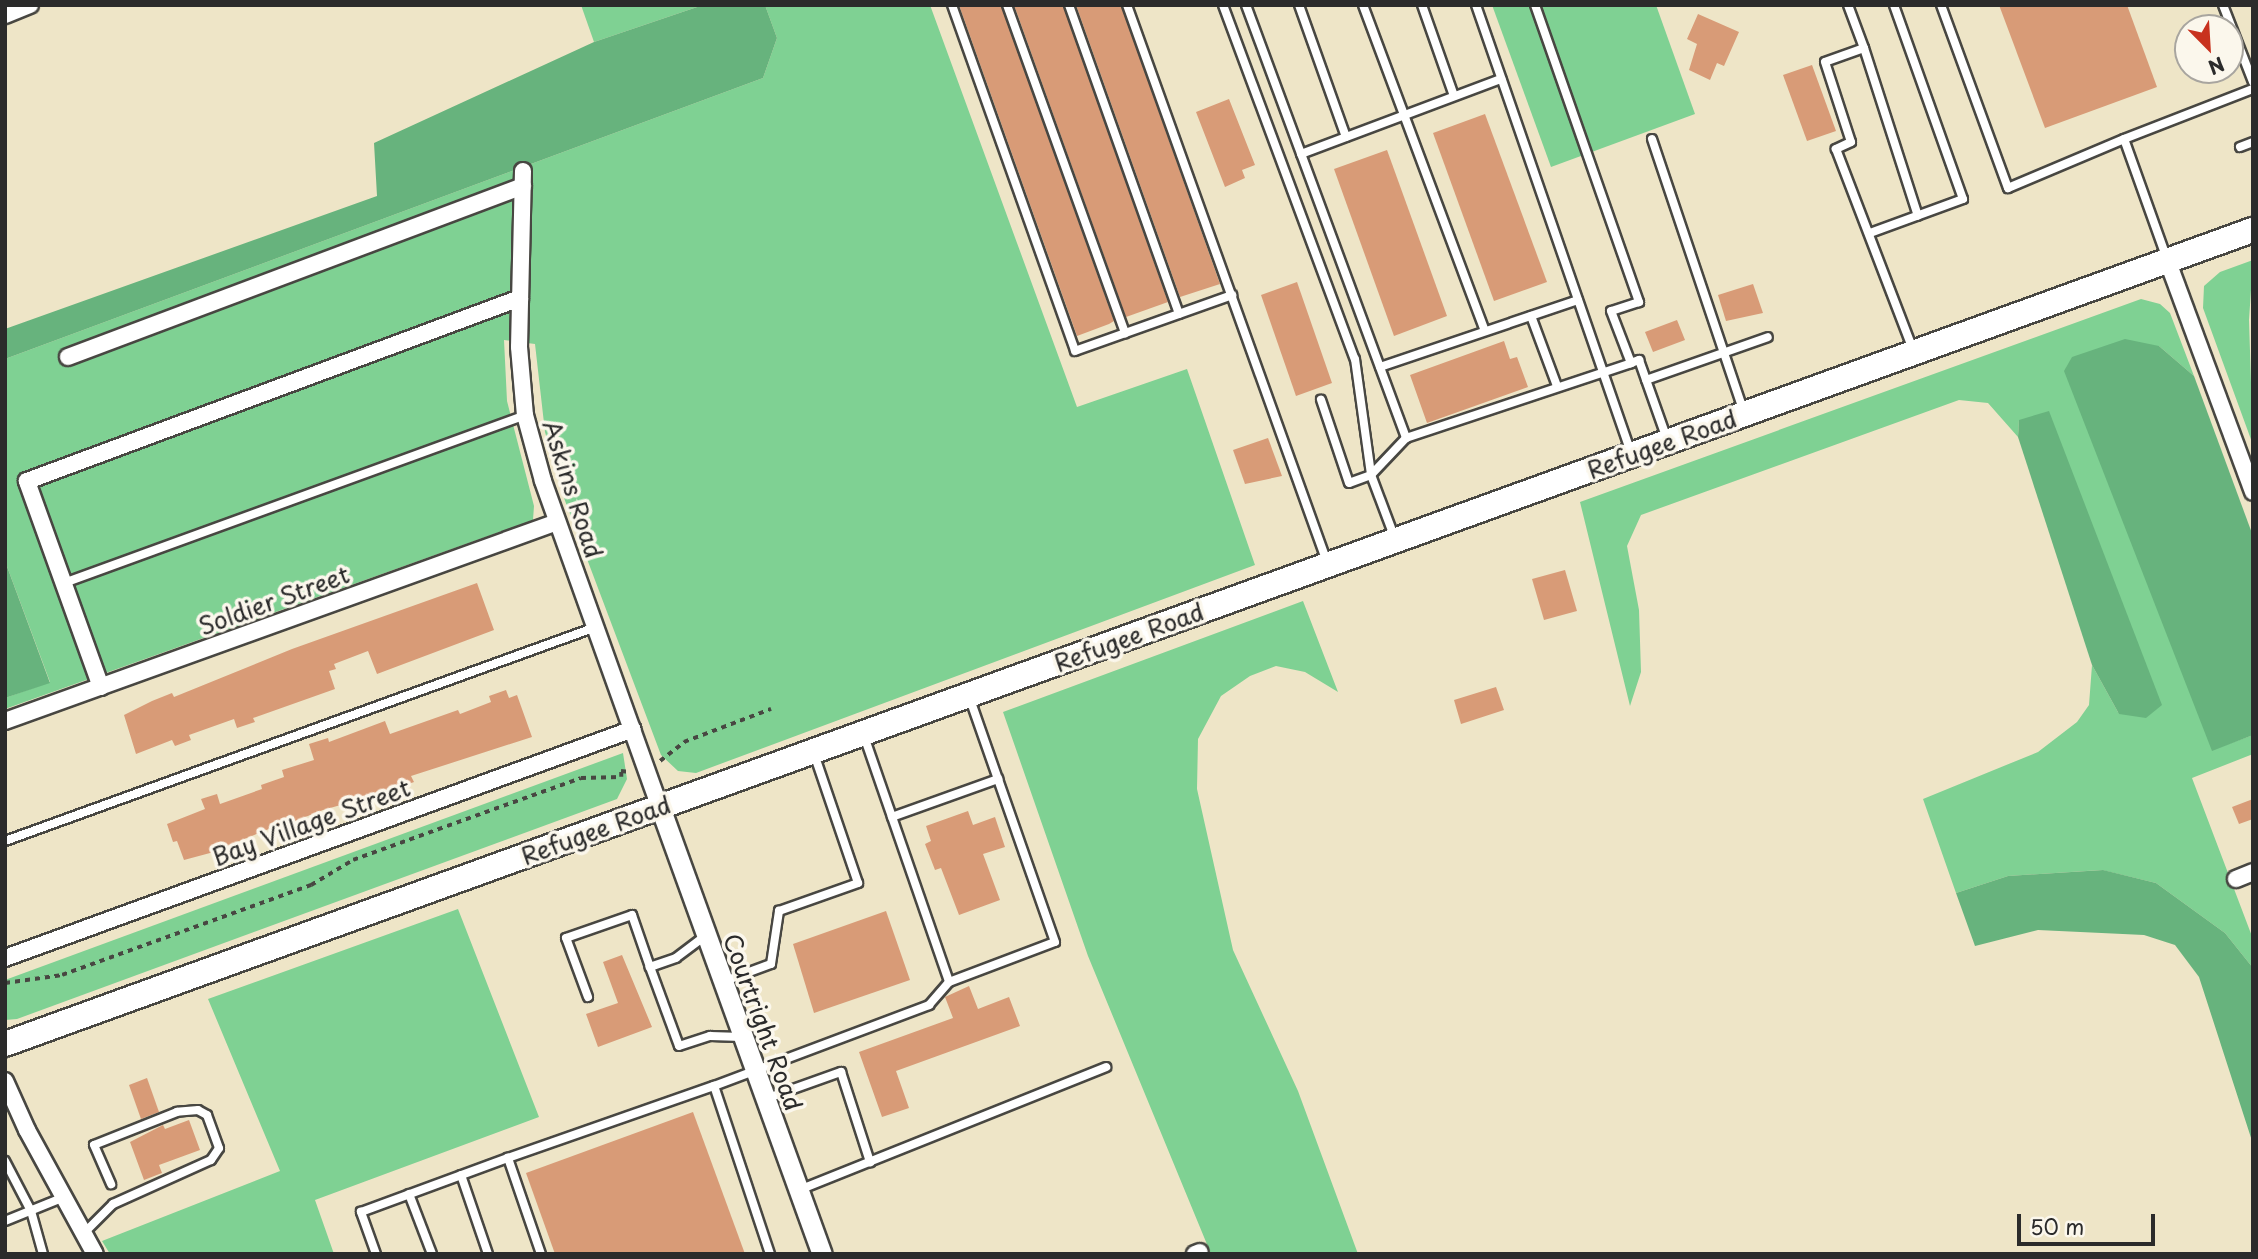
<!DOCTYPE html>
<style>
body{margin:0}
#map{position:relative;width:2258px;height:1259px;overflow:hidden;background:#eee5c7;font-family:"Playpen Sans",sans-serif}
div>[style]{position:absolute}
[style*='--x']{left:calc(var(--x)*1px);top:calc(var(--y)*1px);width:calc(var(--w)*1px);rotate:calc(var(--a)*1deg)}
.green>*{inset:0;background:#7fd193}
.forest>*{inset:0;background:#67b37d}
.building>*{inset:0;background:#d89b77}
.path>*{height:3.5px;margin-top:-1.75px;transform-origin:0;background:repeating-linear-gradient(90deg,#484742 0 5px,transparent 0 10px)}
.roads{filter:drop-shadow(2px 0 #484742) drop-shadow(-2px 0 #484742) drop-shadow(0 2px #484742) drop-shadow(0 -2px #484742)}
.service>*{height:8px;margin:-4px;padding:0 4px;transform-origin:4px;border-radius:4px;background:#fff}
.minor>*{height:16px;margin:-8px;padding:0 8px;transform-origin:8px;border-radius:8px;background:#fff}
.tertiary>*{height:19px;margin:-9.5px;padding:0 9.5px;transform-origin:9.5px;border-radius:9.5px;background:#fff}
.primary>*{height:24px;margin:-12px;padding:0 12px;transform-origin:12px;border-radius:12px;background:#fff}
span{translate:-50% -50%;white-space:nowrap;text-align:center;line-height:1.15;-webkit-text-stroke:7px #fbf7ec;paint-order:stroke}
.street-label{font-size:24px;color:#2b2b2b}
.frame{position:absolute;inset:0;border:7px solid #2b2b2b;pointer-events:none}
.north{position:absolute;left:2174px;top:14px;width:70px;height:70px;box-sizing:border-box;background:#fbf7ec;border:2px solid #a8a59f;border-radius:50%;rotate:156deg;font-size:19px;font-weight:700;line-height:28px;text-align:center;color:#2b2b2b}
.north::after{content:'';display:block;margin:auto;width:24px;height:32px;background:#c8321e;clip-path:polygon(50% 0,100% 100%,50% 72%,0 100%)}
.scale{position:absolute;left:2017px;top:1214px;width:138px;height:32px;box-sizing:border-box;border:4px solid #2b2b2b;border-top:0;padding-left:9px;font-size:21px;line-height:24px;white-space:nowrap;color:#2b2b2b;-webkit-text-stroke:5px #fbf7ec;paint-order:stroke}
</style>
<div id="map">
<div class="green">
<i style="clip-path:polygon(581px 5px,703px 5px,594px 42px)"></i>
<i style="clip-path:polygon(765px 5px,930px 5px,1077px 407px,1187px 369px,1255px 565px,696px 773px,678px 771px,661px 755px,564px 498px,545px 432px,535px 344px,504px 340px,507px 401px,534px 506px,533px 520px,5px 709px,5px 698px,50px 682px,5px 561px,5px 359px,763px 78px,777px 38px)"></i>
<i style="clip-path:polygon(1492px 5px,1656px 5px,1695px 114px,1551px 167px)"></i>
<i style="clip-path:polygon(2253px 260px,2249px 320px,2253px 445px,2203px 308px,2204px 286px,2220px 272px)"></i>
<i style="clip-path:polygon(2141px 299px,2160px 304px,2170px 313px,2194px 376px,2159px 346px,2212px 750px,2253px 735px,2253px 754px,2192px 778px,2253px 939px,2253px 968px,2225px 933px,2156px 883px,2102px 870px,2008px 876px,1956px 893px,1923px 799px,2038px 752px,2077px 722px,2089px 705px,2092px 665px,2119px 714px,2019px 420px,2018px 437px,1988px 403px,1959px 400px,1641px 515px,1627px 546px,1639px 610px,1641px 672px,1630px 706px,1580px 502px)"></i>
<i style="clip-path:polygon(1303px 601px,1338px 692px,1305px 672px,1276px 666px,1250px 676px,1221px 696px,1198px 739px,1197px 789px,1233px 950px,1298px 1091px,1358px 1254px,1211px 1254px,1088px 956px,1003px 712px)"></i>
<i style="clip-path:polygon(623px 753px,627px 779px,617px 799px,17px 1019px,5px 1020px,5px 980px)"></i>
<i style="clip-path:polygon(458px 909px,539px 1117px,315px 1200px,334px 1254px,110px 1254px,102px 1241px,280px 1171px,208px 999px)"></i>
</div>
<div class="forest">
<i style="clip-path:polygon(703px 5px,765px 5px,777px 38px,763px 78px,5px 359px,5px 329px,377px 196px,374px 143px,594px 42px)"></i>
<i style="clip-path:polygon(2125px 339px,2159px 346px,2194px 376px,2253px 536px,2253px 735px,2212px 751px,2064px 371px,2072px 357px)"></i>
<i style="clip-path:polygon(2049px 411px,2162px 705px,2146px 718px,2119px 714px,2092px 665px,2018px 437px,2019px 420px)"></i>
<i style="clip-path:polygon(5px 561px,50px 683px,5px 698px)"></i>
<i style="clip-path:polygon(2103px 870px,2156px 883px,2225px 933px,2253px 968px,2253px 1144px,2199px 977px,2175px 945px,2144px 935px,2038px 930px,1975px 946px,1956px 893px,2008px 876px)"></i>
</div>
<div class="building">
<i style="clip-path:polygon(959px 5px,1001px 5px,1114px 321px,1109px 324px,1077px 336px)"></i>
<i style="clip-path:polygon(1014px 5px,1063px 5px,1168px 302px,1126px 317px)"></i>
<i style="clip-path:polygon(1076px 5px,1121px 5px,1220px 284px,1180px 297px)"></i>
<i style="clip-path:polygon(1999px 5px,2127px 5px,2157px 87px,2045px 128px)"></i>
<i style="clip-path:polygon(1698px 14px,1739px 32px,1724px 66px,1717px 63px,1710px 80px,1689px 70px,1697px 44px,1687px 39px)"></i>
<i style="clip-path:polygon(1812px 65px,1836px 131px,1807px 141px,1783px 75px)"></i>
<i style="clip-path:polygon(1229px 99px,1255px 165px,1242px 170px,1245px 178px,1225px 187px,1196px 112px)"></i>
<i style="clip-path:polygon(1485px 114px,1547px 282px,1494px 301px,1433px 133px)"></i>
<i style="clip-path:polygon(1387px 150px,1447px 316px,1394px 336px,1334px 169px)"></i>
<i style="clip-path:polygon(1297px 282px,1332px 383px,1296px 396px,1261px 295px)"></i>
<i style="clip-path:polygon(1753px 284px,1763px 313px,1726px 321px,1718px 295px)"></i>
<i style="clip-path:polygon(1677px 320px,1685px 340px,1653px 352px,1645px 332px)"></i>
<i style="clip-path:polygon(1504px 341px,1510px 359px,1517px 357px,1528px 387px,1427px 423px,1410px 375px)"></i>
<i style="clip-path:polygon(1268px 438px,1282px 476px,1245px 484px,1233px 450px)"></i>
<i style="clip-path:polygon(1565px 570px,1577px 611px,1544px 620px,1532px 579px)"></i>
<i style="clip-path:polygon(477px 583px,494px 630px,377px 674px,368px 651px,334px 664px,336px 669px,329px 671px,335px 689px,253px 718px,255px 722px,237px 728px,234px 719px,189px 735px,191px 740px,175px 746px,172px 740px,136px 754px,124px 715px,152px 701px,172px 693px,174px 697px,292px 649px)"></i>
<i style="clip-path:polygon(1496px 687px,1504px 710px,1461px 724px,1454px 700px)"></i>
<i style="clip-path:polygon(506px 690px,509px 698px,517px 695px,532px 737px,411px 776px,414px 782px,390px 791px,323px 810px,290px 823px,292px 826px,271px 833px,269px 829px,210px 853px,184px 860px,177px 841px,173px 842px,167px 824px,205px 809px,201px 799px,217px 794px,220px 804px,262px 789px,261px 785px,284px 777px,282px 770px,314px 760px,309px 744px,328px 738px,329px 742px,385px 721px,390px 734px,458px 710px,460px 714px,491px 702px,489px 696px)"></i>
<i style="clip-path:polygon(2253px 799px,2253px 819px,2239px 824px,2232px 807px)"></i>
<i style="clip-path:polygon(968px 811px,973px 825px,995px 817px,1005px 847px,983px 854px,1000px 900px,959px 915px,941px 868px,935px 870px,925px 844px,931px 841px,926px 826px)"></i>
<i style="clip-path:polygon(886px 911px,910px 980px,814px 1013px,793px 944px)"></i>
<i style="clip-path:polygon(622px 955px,652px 1027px,598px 1047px,586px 1014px,618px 1003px,603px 962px)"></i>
<i style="clip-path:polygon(969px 986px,978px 1009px,1009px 997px,1020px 1026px,896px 1071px,909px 1108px,882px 1117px,859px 1052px,953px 1018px,945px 997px)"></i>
<i style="clip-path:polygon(147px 1078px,159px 1112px,141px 1119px,129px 1085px)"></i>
<i style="clip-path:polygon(693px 1112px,745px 1254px,555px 1254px,526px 1173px)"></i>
<i style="clip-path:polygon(189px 1120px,200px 1150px,159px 1165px,162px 1173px,144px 1180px,130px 1142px,163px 1125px,165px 1129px)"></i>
</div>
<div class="path">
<i style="--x:660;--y:761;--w:31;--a:-38"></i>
<i style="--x:684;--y:742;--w:93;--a:-20.8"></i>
<i style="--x:5;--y:983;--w:58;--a:-8"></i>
<i style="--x:62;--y:975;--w:265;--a:-19.9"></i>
<i style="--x:311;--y:885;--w:49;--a:-30.8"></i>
<i style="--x:353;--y:860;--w:242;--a:-19.8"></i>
<i style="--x:581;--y:778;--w:40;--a:-1.4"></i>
<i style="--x:621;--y:777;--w:6;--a:-90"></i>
<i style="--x:621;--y:771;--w:9;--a:6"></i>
</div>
<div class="roads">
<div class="service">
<i style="--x:952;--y:5;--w:367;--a:70.4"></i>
<i style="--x:1075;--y:351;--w:167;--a:-19.6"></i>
<i style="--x:1007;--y:5;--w:349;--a:70.2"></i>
<i style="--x:1069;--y:5;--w:328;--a:70.4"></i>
<i style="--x:1127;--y:5;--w:592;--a:70.25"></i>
<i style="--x:1223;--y:5;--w:378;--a:69.6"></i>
<i style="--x:1355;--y:359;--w:117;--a:82.1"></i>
<i style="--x:1371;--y:475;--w:23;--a:160"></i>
<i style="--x:1349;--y:483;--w:88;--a:-108.6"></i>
<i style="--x:1246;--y:5;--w:462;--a:69.7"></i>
<i style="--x:1406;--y:438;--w:51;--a:133.4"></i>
<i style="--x:1371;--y:475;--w:65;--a:69.3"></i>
<i style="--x:1299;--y:5;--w:140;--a:70.4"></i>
<i style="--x:1363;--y:5;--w:348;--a:69.5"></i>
<i style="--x:1422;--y:5;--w:96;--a:70.6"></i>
<i style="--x:1476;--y:5;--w:473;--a:70.9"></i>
<i style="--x:1535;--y:5;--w:315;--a:70.7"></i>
<i style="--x:1639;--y:302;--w:29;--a:162"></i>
<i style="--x:1611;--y:311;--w:56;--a:69"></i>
<i style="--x:1631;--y:363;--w:9;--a:-21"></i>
<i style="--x:1639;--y:360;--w:84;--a:70.5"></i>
<i style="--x:1848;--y:5;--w:46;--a:69.6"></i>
<i style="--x:1864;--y:48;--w:41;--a:160.3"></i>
<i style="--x:1825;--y:62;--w:84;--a:72"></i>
<i style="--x:1851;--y:142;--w:17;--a:155"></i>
<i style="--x:1836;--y:149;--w:215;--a:69"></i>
<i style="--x:1941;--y:5;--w:195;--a:69.9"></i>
<i style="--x:2008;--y:188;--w:126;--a:-22.9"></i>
<i style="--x:2223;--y:5;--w:83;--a:68.7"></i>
<i style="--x:1864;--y:48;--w:176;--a:72.2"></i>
<i style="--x:1652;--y:139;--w:288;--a:71.4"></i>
<i style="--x:2240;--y:147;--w:14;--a:-21"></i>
<i style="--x:1301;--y:154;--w:214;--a:-20.6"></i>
<i style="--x:1870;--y:233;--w:99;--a:-20.1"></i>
<i style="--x:1963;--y:199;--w:206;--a:-109.6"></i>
<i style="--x:2167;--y:259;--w:127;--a:-109.7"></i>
<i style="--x:2124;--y:139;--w:138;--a:-21.2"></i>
<i style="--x:1531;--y:316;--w:75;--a:69.6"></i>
<i style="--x:1380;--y:367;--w:209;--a:-18.7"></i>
<i style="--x:1646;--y:380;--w:129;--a:-19.4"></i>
<i style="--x:1406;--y:438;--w:237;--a:-18.4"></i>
<i style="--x:64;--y:583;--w:491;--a:-20"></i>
<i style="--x:864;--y:736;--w:260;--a:70.9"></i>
<i style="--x:949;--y:982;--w:113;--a:-20.7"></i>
<i style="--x:1055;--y:942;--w:257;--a:-109.3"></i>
<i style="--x:892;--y:817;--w:113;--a:-19.7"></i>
<i style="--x:5;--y:841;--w:629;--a:-19.91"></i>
<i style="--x:705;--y:936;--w:36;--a:143"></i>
<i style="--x:676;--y:958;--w:28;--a:161"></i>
<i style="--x:650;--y:967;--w:84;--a:69.8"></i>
<i style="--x:679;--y:1046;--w:33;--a:-18"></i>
<i style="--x:710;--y:1036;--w:32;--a:2"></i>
<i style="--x:722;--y:982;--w:52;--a:-20.2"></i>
<i style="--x:771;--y:964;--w:54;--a:-81.4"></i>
<i style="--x:779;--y:911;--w:84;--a:-19.5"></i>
<i style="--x:858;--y:883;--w:136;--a:-108.8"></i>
<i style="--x:588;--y:997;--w:63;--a:-110.4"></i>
<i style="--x:566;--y:938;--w:70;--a:-19.2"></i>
<i style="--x:632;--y:915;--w:55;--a:70.9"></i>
<i style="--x:765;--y:1099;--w:81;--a:-19.6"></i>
<i style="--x:841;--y:1072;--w:95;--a:72.1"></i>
<i style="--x:5;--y:1161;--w:56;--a:62.5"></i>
<i style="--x:31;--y:1211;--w:45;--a:74.4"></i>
<i style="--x:461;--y:1175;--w:83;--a:71.1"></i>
<i style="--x:799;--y:1190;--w:331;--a:-21.8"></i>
<i style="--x:409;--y:1194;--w:64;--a:69"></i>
<i style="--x:5;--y:1221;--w:64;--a:-22.1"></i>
<i style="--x:84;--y:1233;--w:41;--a:-45"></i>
<i style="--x:113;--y:1204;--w:107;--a:-24.2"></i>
<i style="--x:211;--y:1160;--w:14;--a:-56"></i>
<i style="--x:219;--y:1148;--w:35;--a:-110"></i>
<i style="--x:207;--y:1115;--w:10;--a:-151"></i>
<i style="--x:198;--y:1110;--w:21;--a:175"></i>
<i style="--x:177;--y:1112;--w:89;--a:158.3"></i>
<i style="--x:94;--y:1145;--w:43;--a:66.4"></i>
<i style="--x:376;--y:1254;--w:45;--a:-109.7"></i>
<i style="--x:361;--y:1212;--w:157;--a:-20.2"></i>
<i style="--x:541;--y:1254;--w:102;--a:-109"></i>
<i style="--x:508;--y:1158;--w:218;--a:-19.3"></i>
<i style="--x:770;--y:1254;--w:177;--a:-108.4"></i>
<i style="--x:714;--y:1086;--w:230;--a:-20.6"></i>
<i style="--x:929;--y:1005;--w:30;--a:-49"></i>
</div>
<div class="minor">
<i style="--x:5;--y:15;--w:27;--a:-22"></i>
<i style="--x:523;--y:171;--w:176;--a:91.3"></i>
<i style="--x:519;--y:347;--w:68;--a:85"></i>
<i style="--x:525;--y:415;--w:68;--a:74.7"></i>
<i style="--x:543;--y:481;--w:346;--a:70.3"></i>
<i style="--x:2168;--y:262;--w:245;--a:69.7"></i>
<i style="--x:68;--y:357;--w:486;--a:-20.6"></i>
<i style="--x:101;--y:687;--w:219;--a:-109.8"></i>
<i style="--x:27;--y:481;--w:526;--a:-20.36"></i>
<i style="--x:5;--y:721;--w:587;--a:-19.82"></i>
<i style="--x:2236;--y:879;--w:18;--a:-22"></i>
<i style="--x:5;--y:958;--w:668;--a:-20.03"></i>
<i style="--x:5;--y:1081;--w:54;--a:65.8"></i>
<i style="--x:27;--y:1130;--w:141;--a:61.3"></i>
<i style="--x:1195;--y:1254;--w:5;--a:-22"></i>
</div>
<div class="tertiary">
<i style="--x:660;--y:807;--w:475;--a:70.1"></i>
</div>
<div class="primary">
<i style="--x:5;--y:1044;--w:2391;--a:-19.91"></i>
</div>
</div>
<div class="street-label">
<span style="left:1662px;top:444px;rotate:-20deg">Refugee Road</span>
<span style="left:573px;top:489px;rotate:72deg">Askins Road</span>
<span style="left:274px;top:600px;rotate:-20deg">Soldier Street</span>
<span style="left:1129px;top:637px;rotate:-20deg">Refugee Road</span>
<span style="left:311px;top:822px;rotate:-20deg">Bay Village Street</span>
<span style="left:596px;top:830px;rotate:-20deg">Refugee Road</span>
<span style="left:763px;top:1022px;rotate:70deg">Courtright Road</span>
</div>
<div class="frame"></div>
<div class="north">N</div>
<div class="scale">50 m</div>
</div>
